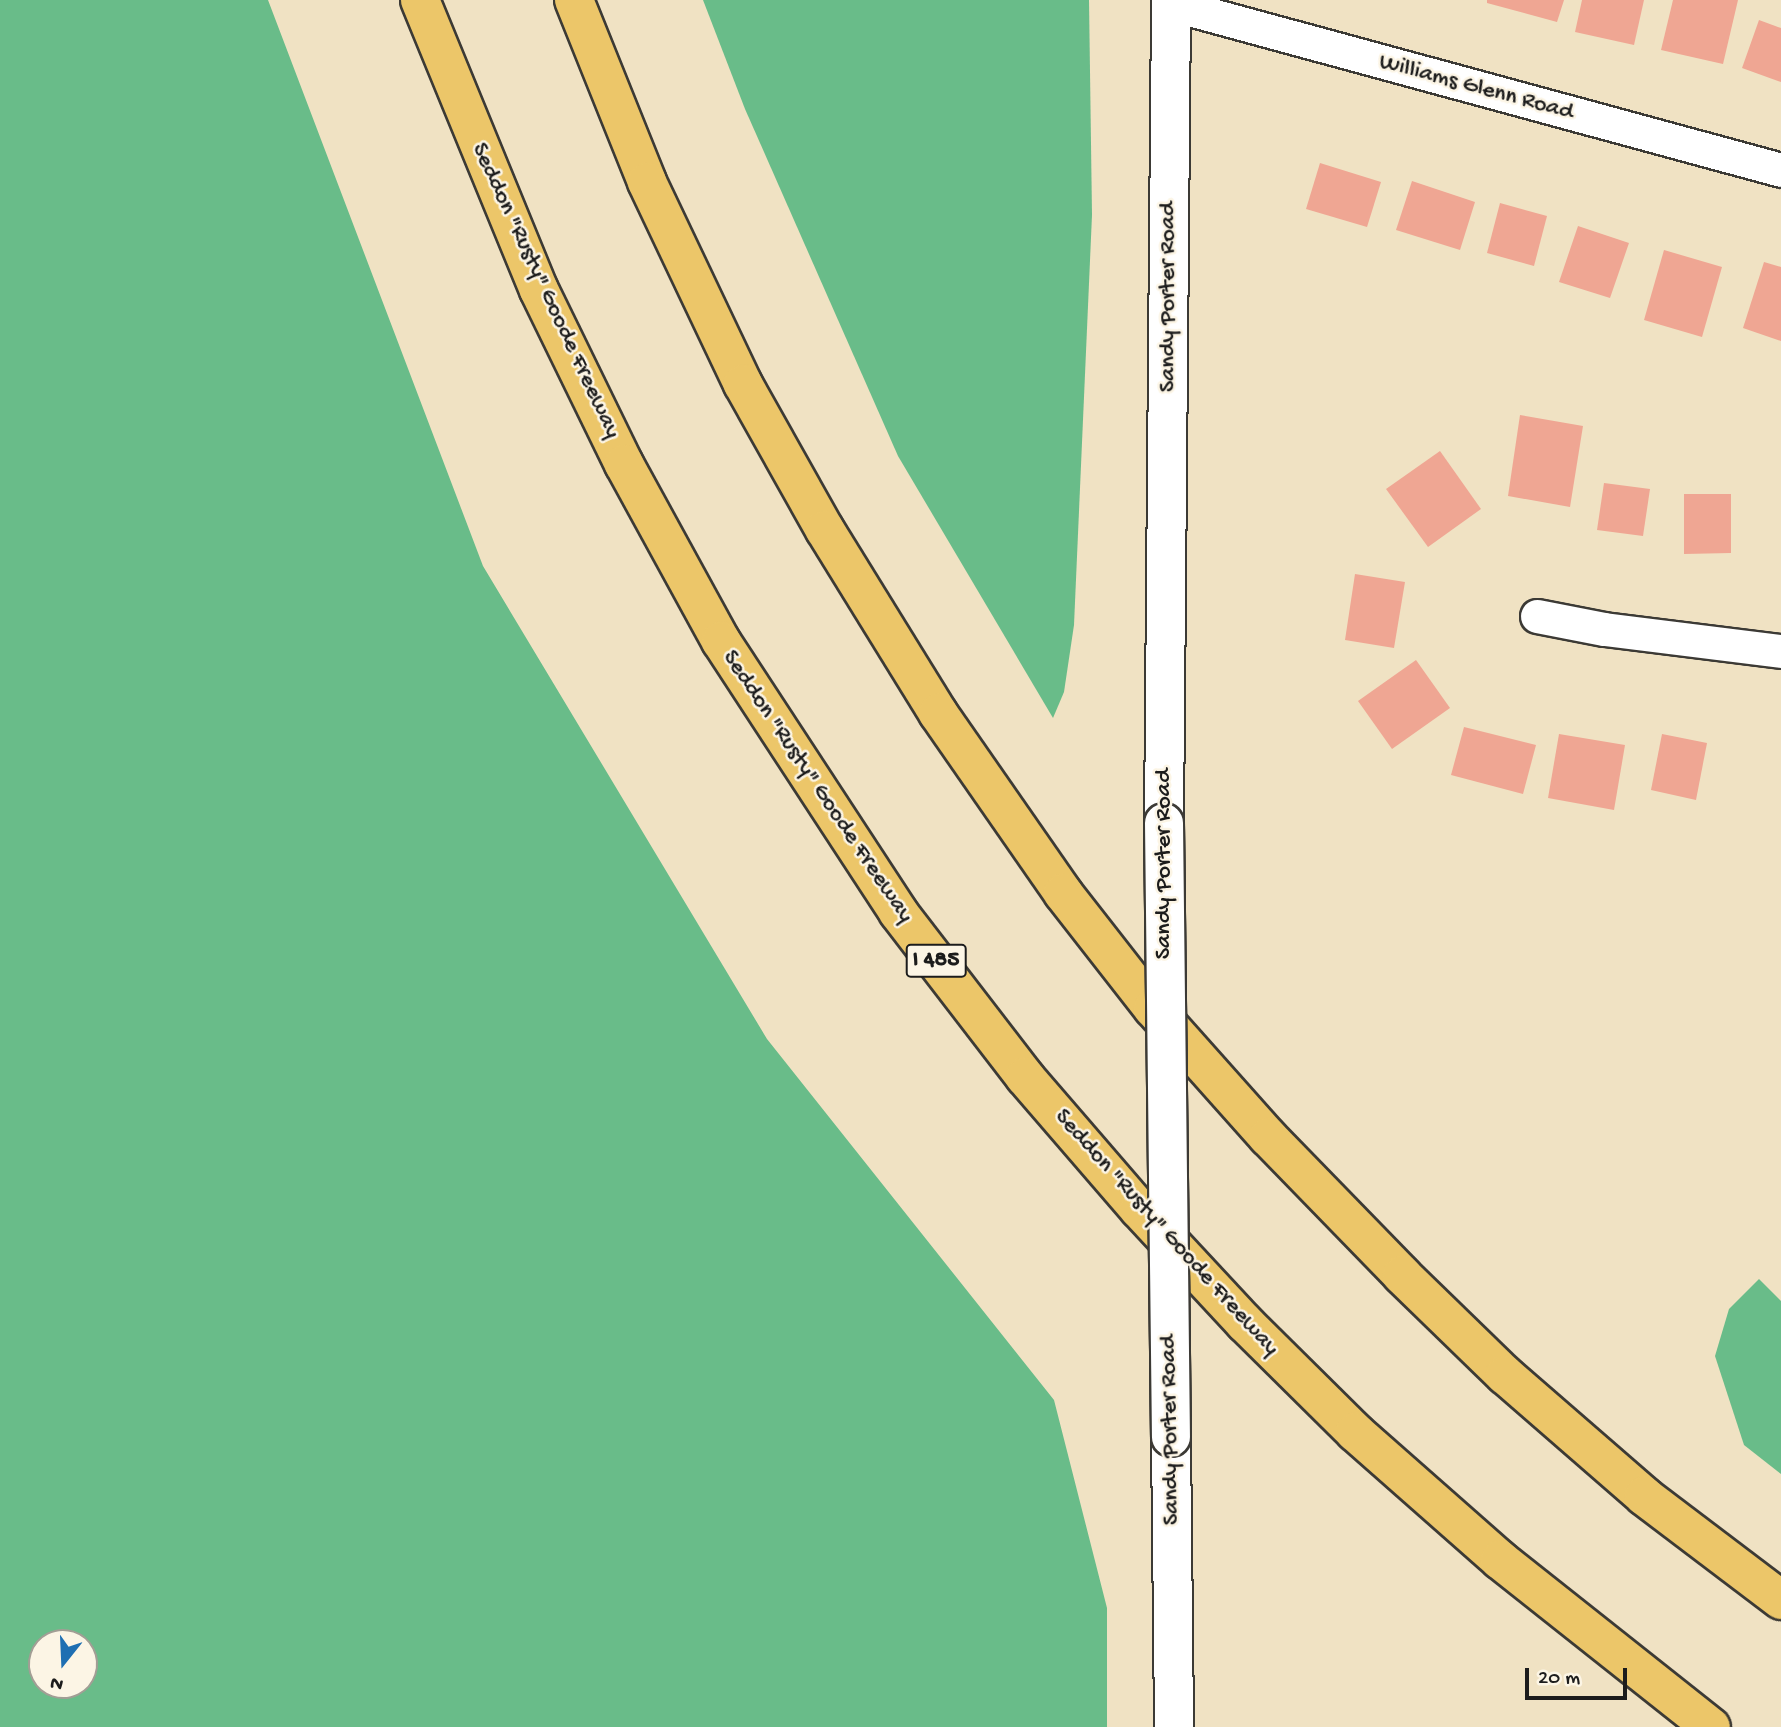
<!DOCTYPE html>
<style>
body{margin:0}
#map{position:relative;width:1781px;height:1727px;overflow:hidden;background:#f0e2c3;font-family:"Gochi Hand",sans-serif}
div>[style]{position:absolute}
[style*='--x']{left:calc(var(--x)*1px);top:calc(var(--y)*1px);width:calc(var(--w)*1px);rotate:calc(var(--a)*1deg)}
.forest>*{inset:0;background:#69bc89}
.building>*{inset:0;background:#efa693}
.roads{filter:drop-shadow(2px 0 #3c3a35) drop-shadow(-2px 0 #3c3a35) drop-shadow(0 2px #3c3a35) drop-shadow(0 -2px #3c3a35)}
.minor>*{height:33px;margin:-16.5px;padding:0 16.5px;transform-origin:16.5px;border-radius:16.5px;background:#fff}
.tertiary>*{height:38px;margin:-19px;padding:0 19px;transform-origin:19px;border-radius:19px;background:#fff}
.motorway>*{height:38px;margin:-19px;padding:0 19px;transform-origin:19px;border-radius:19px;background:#ecc669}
.bridges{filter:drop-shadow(2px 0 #3c3a35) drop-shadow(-2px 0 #3c3a35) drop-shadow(0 2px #3c3a35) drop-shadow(0 -2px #3c3a35)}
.tertiary-bridge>*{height:38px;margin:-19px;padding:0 19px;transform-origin:19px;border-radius:19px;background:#fff}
span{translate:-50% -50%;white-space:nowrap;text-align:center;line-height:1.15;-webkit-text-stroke:5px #fcf5e5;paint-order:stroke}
.shield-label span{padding:2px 5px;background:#fcf5e5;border:2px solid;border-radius:5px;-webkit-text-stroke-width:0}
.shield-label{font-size:23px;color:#1c1c1c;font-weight:700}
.street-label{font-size:24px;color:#1c1c1c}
.north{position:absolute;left:28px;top:1629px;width:70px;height:70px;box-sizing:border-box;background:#fcf5e5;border:2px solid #a29e95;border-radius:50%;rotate:198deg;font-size:19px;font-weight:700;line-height:28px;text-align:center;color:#1c1c1c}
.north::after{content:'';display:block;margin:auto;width:24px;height:32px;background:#1f6fb2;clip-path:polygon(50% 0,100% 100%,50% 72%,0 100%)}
.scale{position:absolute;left:1525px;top:1668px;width:102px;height:32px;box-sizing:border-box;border:4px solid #1c1c1c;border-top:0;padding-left:9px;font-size:21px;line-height:24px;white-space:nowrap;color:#1c1c1c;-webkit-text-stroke:5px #fcf5e5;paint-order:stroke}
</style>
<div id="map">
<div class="forest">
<i style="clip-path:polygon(evenodd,0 0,268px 0,483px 566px,767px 1039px,1054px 1400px,1107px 1608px,1107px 1727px,0 1727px,0 0,42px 1643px,84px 1643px,84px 1685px,42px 1685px,42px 1643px)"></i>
<i style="clip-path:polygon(703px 0,1089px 0,1092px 215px,1074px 625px,1064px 692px,1053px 718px,898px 456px,745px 109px)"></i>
<i style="clip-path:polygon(1759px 1279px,1781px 1301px,1781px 1474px,1744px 1445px,1715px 1356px,1729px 1309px)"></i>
</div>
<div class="building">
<i style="clip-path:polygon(1487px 0,1564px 0,1557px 22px,1487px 3px)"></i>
<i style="clip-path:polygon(1582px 0,1644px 0,1634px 45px,1575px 32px)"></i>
<i style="clip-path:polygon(1673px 0,1738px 0,1723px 64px,1661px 50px)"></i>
<i style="clip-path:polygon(1759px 20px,1781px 28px,1781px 82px,1742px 68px)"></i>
<i style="clip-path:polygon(1320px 163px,1381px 182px,1367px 227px,1306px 209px)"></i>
<i style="clip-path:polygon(1412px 181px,1475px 202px,1460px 250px,1396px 230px)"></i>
<i style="clip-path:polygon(1500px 203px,1547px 216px,1534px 266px,1487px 253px)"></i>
<i style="clip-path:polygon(1578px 226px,1629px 243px,1610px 298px,1559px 282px)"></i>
<i style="clip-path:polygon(1664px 250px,1722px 267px,1702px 337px,1644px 320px)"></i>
<i style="clip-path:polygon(1764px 262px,1781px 267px,1781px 341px,1743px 328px)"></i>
<i style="clip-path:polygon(1520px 415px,1583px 426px,1570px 507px,1508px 496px)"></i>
<i style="clip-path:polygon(1440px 451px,1481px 509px,1428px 547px,1386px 489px)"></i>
<i style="clip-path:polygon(1604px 483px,1650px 489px,1643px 536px,1597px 530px)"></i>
<i style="clip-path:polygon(1684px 494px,1731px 494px,1731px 553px,1684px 554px)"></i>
<i style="clip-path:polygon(1355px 574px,1405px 582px,1394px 648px,1345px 640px)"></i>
<i style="clip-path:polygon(1416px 660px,1450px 708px,1392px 749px,1358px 701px)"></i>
<i style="clip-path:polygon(1464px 727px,1536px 745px,1523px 794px,1451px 775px)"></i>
<i style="clip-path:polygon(1559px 734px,1625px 745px,1614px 810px,1548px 798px)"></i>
<i style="clip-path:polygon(1662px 734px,1707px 743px,1696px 800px,1651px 790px)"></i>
</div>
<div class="roads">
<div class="minor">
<i style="--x:1171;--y:4;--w:632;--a:15.22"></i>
<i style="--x:1537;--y:616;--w:68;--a:11"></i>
<i style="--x:1604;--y:629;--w:178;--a:7.1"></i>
</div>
<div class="tertiary">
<i style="--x:1164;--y:823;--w:823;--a:-89.51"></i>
<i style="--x:1171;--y:1437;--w:290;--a:89.4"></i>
</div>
<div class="motorway">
<i style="--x:420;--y:0;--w:313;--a:67.7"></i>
<i style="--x:539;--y:290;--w:194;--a:64"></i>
<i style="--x:624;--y:464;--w:202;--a:61.3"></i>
<i style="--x:721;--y:641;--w:324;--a:56.8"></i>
<i style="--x:898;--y:912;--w:208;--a:52.4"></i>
<i style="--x:1025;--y:1077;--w:174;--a:49.2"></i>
<i style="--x:1139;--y:1209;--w:156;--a:47.1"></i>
<i style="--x:1245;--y:1323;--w:155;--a:44.7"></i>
<i style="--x:1355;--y:1432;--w:193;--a:41.4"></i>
<i style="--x:1500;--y:1560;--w:269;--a:38.4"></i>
<i style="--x:574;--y:0;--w:196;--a:68.1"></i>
<i style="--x:647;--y:182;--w:224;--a:64.6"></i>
<i style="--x:743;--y:384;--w:167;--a:60.7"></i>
<i style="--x:825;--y:530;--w:215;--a:58.3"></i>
<i style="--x:938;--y:713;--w:219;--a:55.2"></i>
<i style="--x:1063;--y:893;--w:146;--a:52"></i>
<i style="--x:1153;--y:1008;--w:173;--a:48.3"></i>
<i style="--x:1268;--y:1137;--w:192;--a:45.8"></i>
<i style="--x:1402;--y:1275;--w:144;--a:44.2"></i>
<i style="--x:1505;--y:1375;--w:184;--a:41"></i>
<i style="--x:1644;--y:1496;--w:172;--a:37.2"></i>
</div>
</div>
<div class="bridges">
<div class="tertiary-bridge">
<i style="--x:1164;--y:823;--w:614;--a:89.35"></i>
</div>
</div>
<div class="shield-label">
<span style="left:936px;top:961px">I 485</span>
</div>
<div class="street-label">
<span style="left:1476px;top:88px;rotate:15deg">Williams Glenn Road</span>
<span style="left:545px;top:291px;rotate:65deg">Seddon "Rusty" Goode Freeway</span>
<span style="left:1169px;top:297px;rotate:-90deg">Sandy Porter Road</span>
<span style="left:817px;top:787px;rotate:56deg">Seddon "Rusty" Goode Freeway</span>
<span style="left:1165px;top:864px;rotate:-90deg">Sandy Porter Road</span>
<span style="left:1166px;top:1233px;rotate:48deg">Seddon "Rusty" Goode Freeway</span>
<span style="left:1171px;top:1430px;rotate:-91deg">Sandy Porter Road</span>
</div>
<div class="north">N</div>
<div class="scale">20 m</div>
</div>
